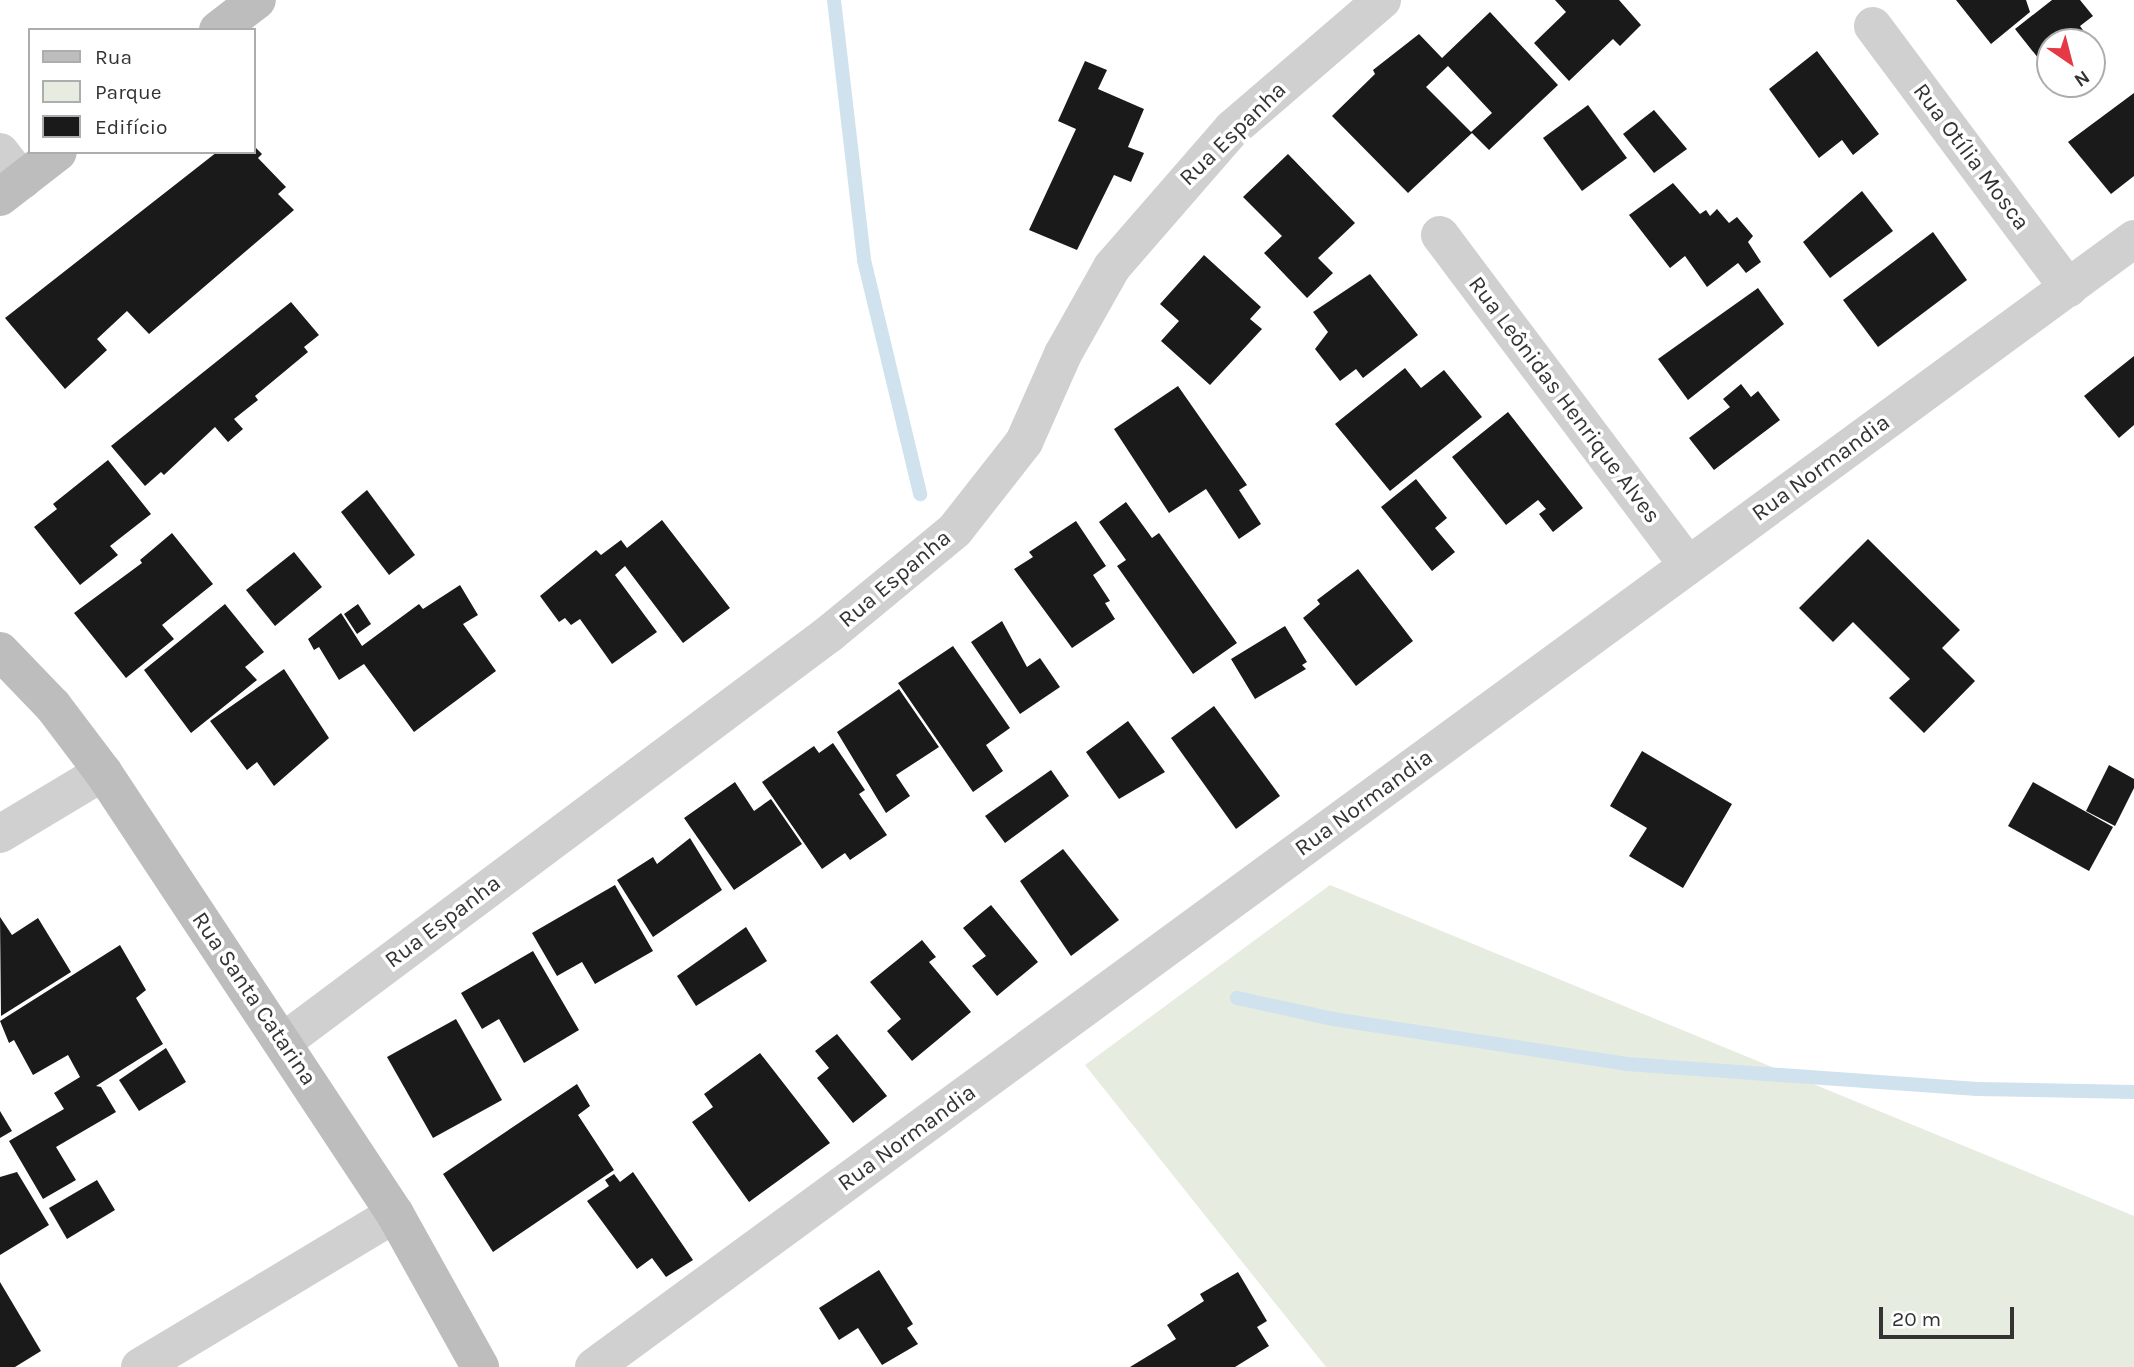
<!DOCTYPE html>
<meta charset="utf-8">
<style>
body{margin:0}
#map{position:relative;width:2134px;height:1367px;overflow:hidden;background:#fff;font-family:Karla,sans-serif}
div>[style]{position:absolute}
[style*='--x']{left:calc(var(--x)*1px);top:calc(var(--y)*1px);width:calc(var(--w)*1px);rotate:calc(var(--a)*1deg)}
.green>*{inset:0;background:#e6ecdf}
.stream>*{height:14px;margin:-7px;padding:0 7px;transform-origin:7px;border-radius:7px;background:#cfe2ee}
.building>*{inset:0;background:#1a1a1a}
.street>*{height:38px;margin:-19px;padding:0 19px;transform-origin:19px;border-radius:19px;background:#d0d0d0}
.secondary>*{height:38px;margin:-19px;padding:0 19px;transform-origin:19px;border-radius:19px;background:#bdbdbd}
span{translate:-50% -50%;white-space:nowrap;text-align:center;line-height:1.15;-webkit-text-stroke:7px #fff;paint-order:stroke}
.street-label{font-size:23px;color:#333}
.legend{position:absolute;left:28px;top:28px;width:228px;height:126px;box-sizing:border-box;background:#fff;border:2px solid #adadad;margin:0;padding:9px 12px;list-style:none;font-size:21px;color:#333}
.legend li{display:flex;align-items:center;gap:14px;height:35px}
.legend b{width:35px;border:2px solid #adadad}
.north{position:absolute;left:2036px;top:28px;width:70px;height:70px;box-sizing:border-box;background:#fff;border:2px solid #adadad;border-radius:50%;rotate:145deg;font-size:19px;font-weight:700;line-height:28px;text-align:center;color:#333}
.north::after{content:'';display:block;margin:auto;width:24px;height:32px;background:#e63946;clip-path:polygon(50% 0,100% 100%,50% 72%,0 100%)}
.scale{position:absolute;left:1879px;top:1307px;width:135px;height:32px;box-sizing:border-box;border:4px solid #333;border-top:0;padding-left:9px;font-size:21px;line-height:24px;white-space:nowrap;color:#333;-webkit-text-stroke:5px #fff;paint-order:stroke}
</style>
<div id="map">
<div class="green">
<i style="clip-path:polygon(1330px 885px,2134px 1216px,2134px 1367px,1326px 1367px,1085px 1065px)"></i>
</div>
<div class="stream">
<i style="--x:834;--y:0;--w:262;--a:83.4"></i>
<i style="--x:864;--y:260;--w:241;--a:76.5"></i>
<i style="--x:1237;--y:998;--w:98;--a:12.3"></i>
<i style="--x:1333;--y:1019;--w:297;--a:8.7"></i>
<i style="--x:1627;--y:1064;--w:351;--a:4.1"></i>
<i style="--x:1977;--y:1089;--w:157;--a:1.1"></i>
</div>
<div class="building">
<i style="clip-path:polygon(1555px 0,1619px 0,1641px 25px,1620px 46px,1613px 39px,1569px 81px,1534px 43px,1566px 12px)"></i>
<i style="clip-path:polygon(1956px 0,2026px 0,2030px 12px,1991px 44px)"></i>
<i style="clip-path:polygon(2052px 0,2080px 0,2093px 16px,2080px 26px,2096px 48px,2092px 51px,2092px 42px,2050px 42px,2050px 73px,2015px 29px)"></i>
<i style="clip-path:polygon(evenodd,1490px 12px,1558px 85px,1489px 150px,1472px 133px,1408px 193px,1332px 116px,1375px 74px,1373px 70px,1419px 34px,1442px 58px,1490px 12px,1448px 66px,1492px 113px,1471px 132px,1426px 87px,1448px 66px)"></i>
<i style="clip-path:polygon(1817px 51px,1879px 134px,1853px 155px,1842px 140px,1819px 158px,1769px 89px)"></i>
<i style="clip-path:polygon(1085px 61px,1107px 70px,1098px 89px,1144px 109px,1128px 147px,1144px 153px,1131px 182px,1114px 175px,1077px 250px,1029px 230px,1076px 129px,1058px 121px)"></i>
<i style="clip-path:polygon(2134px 93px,2134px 176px,2111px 194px,2068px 142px)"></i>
<i style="clip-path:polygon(1588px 105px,1627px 158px,1582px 191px,1543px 138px)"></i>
<i style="clip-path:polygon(1654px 110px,1687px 149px,1654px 173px,1623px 134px)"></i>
<i style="clip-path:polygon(254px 146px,262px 154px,258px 158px,286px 187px,278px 194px,294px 210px,149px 334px,127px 311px,97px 339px,107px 350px,65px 389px,5px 318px,217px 152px,254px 152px)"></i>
<i style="clip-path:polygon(1288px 154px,1355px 223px,1318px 258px,1333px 273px,1307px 298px,1264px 253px,1282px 236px,1243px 197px)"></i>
<i style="clip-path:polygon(1673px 183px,1700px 214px,1706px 210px,1710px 216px,1717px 209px,1729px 223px,1737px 217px,1753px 236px,1748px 242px,1761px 262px,1746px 273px,1738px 263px,1707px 287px,1685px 256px,1670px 268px,1629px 215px)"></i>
<i style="clip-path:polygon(1862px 191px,1893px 231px,1830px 278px,1803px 242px)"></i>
<i style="clip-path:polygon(1933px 232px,1967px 280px,1878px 347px,1843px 300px)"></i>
<i style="clip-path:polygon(1204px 255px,1261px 307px,1250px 319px,1262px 329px,1210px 385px,1161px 341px,1179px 321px,1160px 304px)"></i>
<i style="clip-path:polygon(1370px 274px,1418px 335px,1363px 378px,1356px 369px,1340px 381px,1315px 349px,1328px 332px,1313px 312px)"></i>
<i style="clip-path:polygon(1758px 288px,1784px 324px,1688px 400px,1658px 359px)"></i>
<i style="clip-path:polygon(291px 302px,319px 335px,304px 347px,308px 352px,255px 396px,258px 400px,234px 419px,243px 429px,228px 442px,215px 427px,164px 475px,161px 472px,145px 486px,111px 446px)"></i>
<i style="clip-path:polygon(2134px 356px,2134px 425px,2119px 438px,2084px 396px)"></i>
<i style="clip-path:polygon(1405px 368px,1421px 388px,1444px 370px,1482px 417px,1390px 491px,1335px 424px)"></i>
<i style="clip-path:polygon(1741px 384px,1751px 397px,1758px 391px,1780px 420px,1714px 470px,1689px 438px,1730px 407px,1723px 399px)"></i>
<i style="clip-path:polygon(1178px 386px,1247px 485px,1239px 490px,1261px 524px,1239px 539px,1206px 489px,1169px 513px,1114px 429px)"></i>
<i style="clip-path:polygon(1508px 412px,1583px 508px,1553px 532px,1539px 514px,1546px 509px,1538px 500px,1506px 525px,1452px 457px)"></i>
<i style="clip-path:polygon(108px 460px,151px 514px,110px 546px,118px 555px,80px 585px,34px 527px,57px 509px,53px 504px)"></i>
<i style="clip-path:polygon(1416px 479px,1447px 518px,1435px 528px,1455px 552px,1432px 571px,1381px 507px)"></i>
<i style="clip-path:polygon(367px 490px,415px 555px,389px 575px,341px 512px)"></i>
<i style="clip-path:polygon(1126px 502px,1152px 538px,1159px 533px,1237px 643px,1193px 674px,1117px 566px,1126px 560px,1099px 522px)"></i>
<i style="clip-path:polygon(662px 520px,730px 608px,683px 643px,625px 566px,615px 575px,657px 632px,612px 664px,580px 619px,571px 625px,565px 618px,559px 622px,540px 596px,596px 550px,601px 555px,621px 540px,627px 548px)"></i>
<i style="clip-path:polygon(1076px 521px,1106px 566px,1093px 575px,1110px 601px,1105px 603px,1115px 619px,1072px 648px,1014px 569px,1033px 557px,1029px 552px)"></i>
<i style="clip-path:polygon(172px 533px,213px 584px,162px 625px,174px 639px,126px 678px,74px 613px,142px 563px,140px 560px)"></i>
<i style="clip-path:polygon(1868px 539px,1960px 630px,1942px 648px,1975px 681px,1924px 733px,1889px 698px,1910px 679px,1853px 622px,1833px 642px,1799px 608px)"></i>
<i style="clip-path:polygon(294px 552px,322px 587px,275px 626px,246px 590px)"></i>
<i style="clip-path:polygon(1358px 569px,1413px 641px,1356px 686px,1303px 618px,1320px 604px,1317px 600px)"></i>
<i style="clip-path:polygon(460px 585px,478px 615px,463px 624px,496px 671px,414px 732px,364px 664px,339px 680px,319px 647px,314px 650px,308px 639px,341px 613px,362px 646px,419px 604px,423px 609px)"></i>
<i style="clip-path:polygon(225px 604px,264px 652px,245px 667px,257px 680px,191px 733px,144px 670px)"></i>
<i style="clip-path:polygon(358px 604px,371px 624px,357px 634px,344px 614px)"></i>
<i style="clip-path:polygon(1002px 621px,1027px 667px,1040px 658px,1060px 687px,1020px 714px,971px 642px)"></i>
<i style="clip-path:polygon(1285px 626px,1307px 662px,1302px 665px,1306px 669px,1255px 699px,1231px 659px)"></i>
<i style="clip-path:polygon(953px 646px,1010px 728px,986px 745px,1003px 771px,973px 792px,898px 683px)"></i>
<i style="clip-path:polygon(284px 669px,329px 738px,274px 786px,257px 762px,247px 770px,210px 721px)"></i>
<i style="clip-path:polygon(899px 689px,939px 747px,896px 775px,910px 796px,886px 813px,837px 732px)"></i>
<i style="clip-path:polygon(1214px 706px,1280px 796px,1236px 829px,1171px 738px)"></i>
<i style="clip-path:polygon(1128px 721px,1165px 772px,1119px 799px,1086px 752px)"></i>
<i style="clip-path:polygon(833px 743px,865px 790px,859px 794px,887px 835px,850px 860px,845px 853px,822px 869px,762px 782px,814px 746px,819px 753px)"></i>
<i style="clip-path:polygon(1642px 751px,1732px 804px,1683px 888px,1629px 856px,1647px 828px,1610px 806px)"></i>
<i style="clip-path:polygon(2109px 765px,2134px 779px,2134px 788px,2115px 826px,2086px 811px)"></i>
<i style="clip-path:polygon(1051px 770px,1069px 796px,1005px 843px,985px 816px)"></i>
<i style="clip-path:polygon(735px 782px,754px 811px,771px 799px,802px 844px,734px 890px,684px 818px)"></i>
<i style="clip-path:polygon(2033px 782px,2113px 827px,2089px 871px,2008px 826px)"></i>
<i style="clip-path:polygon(690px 838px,722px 890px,653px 937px,617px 880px,653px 857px,657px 864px)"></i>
<i style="clip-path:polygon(1063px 849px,1119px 920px,1071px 956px,1020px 881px)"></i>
<i style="clip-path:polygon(615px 885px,653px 951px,595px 984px,582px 962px,557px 976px,532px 933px)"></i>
<i style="clip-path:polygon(991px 905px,1038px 962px,997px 996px,972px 966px,986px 956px,963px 928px)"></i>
<i style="clip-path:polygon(0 917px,12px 935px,38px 918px,71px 972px,1px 1016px)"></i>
<i style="clip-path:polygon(746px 927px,767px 961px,696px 1006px,677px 976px)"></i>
<i style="clip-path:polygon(922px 940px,936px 957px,929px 962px,971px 1012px,912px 1061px,887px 1031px,901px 1019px,870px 982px)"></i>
<i style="clip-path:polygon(120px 945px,146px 990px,136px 998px,163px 1044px,96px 1086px,101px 1087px,116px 1112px,56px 1147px,76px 1180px,43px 1199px,9px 1141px,64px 1109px,54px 1093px,80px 1077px,68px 1055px,33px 1075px,14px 1040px,9px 1043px,0 1021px)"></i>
<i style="clip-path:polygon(533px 951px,579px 1030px,524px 1063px,499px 1019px,482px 1029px,461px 993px)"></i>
<i style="clip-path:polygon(456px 1019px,502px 1100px,433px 1138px,387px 1057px)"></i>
<i style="clip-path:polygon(837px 1034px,887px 1096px,853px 1123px,817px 1078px,829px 1068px,815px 1051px)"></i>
<i style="clip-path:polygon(166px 1048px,186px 1082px,139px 1111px,119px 1080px)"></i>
<i style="clip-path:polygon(760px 1053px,830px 1143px,749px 1202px,692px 1122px,713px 1107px,704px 1094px)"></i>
<i style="clip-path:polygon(577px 1084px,590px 1106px,578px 1115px,614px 1170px,493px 1252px,443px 1174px)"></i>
<i style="clip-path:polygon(0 1111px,12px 1131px,0 1138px)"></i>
<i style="clip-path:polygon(17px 1172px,49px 1225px,0 1255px,0 1177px)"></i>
<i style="clip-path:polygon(633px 1172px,693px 1260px,666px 1277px,652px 1258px,637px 1269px,587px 1201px,609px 1186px,605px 1180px,614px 1174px,620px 1182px)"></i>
<i style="clip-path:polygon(97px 1180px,115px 1210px,67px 1239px,49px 1208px)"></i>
<i style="clip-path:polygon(879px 1270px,913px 1324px,907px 1328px,918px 1344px,882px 1365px,858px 1328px,839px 1340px,819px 1308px)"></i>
<i style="clip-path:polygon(1238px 1272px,1267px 1321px,1257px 1327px,1269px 1346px,1235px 1367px,1130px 1367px,1176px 1339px,1167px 1325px,1204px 1301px,1200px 1294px)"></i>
<i style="clip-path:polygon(0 1282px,41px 1351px,15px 1367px,0 1367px)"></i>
</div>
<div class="street">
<i style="--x:1873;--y:26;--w:327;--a:53.3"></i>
<i style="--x:0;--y:152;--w:36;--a:52"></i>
<i style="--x:1440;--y:235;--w:413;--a:53.1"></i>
<i style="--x:0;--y:834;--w:120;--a:-31"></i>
<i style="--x:283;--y:1042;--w:682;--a:-36.77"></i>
<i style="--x:829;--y:634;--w:163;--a:-39.5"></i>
<i style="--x:955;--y:530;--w:112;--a:-51.9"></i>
<i style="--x:1024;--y:442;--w:96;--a:-66.1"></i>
<i style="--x:1063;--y:354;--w:100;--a:-60.6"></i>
<i style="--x:1112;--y:267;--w:183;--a:-49"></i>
<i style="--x:1232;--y:129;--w:198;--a:-40.7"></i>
<i style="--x:140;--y:1367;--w:297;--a:-31"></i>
<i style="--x:594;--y:1367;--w:1909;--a:-36.22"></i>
</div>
<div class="secondary">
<i style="--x:218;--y:30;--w:49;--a:-37.6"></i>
<i style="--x:0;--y:197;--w:73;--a:-37.8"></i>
<i style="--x:0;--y:651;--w:76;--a:46.1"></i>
<i style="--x:53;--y:706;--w:83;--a:52.9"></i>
<i style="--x:103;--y:772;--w:530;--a:56.55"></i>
<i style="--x:395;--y:1214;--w:175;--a:60.9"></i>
</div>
<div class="street-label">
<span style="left:1233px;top:134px;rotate:-44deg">Rua Espanha</span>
<span style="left:1971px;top:157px;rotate:53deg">Rua Otília Mosca</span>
<span style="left:1564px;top:400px;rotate:53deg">Rua Leônidas Henrique Alves</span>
<span style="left:1821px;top:468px;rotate:-36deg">Rua Normandia</span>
<span style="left:895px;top:579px;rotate:-40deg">Rua Espanha</span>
<span style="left:1364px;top:803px;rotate:-36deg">Rua Normandia</span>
<span style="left:443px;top:922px;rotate:-37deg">Rua Espanha</span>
<span style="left:254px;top:999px;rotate:56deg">Rua Santa Catarina</span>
<span style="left:907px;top:1138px;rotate:-36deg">Rua Normandia</span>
</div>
<ul class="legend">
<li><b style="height:9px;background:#bdbdbd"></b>Rua</li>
<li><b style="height:19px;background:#e6ecdf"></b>Parque</li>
<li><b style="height:19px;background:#1a1a1a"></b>Edifício</li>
</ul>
<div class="north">N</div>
<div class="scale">20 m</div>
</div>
